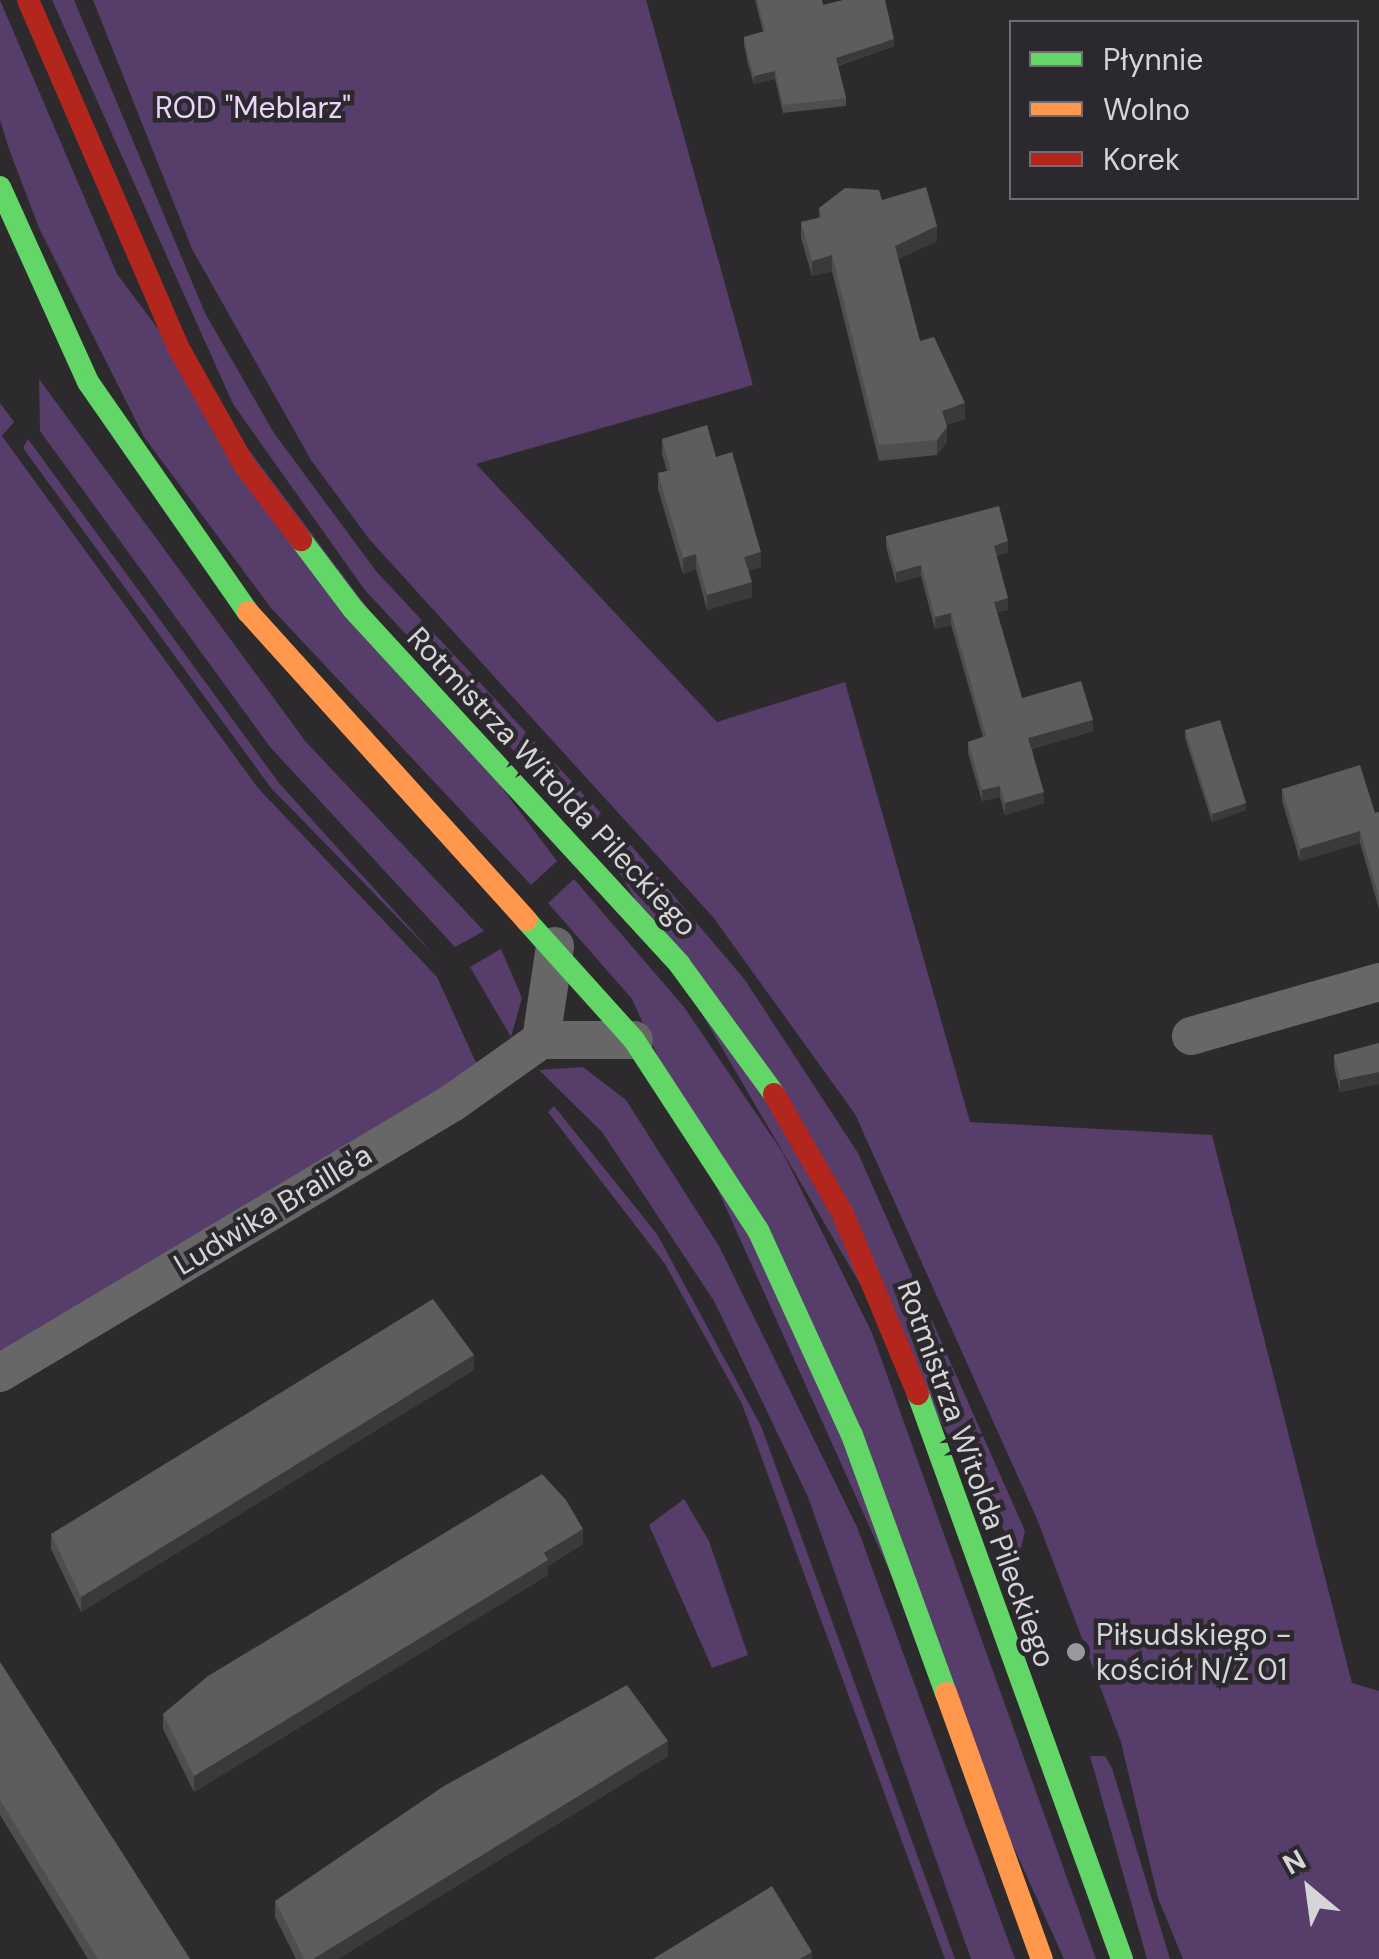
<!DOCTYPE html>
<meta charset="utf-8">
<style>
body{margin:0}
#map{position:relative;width:1379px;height:1959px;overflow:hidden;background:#2c2a2d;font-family:"DM Sans",sans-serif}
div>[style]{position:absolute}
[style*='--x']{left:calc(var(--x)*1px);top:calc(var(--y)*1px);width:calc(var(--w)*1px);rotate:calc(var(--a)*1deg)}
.green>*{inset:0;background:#573d69}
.street>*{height:38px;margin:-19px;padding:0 19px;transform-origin:19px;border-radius:19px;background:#686768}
.fast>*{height:22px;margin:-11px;padding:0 11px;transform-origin:11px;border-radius:11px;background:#63d668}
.slow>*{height:22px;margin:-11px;padding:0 11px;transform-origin:11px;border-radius:11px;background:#ff974d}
.jam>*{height:22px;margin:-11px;padding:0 11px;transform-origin:11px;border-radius:11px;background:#b3261e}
.wall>*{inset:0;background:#4e4d4f}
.shaded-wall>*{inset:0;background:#3a393b}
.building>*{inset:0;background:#5d5c5e}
.dots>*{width:28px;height:28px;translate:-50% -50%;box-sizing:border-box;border:5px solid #2c292e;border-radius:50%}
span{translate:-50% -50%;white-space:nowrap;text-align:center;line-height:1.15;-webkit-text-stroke:9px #2c292e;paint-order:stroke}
.park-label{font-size:30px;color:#ead6fa}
.street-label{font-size:30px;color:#d5d4d7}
.poi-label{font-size:30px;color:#d5d4d7}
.left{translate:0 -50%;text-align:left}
.legend{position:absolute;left:1009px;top:20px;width:350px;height:180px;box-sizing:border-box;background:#2c292e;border:2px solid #706d72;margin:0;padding:12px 18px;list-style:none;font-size:30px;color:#d5d4d7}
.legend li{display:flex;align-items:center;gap:20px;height:50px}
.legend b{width:50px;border:2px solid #706d72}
.north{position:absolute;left:1259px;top:1839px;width:100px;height:100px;-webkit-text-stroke:8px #2c292e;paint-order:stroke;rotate:331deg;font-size:28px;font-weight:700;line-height:40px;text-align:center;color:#d5d4d7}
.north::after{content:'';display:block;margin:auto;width:35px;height:45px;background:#d5d4d7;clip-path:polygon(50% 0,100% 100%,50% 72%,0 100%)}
</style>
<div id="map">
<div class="green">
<i style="clip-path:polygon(0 0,117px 274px,557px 861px,531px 885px,271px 608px,144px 437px,39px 228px,9px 149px,0 120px)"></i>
<i style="clip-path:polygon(52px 0,74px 0,205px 313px,274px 433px,376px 571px,601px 813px,588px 831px,364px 589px,233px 404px)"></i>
<i style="clip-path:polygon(93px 0,646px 0,753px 385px,476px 464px,717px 722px,845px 682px,970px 1122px,1212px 1135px,1352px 1683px,1379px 1691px,1379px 1959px,1183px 1959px,1158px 1898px,1121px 1742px,1037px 1519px,855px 1114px,713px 917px,369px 539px,311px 460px,192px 249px)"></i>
<i style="clip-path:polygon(39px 379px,306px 742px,484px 931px,455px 947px,270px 747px,40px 431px)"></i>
<i style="clip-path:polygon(0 403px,14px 422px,2px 436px,258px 788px,437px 977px,478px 1067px,0 1353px)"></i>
<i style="clip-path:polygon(28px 439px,279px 783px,435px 956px,271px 788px,23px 448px)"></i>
<i style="clip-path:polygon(615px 839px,630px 844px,745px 980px,858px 1153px,1025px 1531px,1019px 1556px,605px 848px)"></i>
<i style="clip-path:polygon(574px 879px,684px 1007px,783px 1153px,872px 1333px,1096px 1959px,1064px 1959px,632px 999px,548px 903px)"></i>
<i style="clip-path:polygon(501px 949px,522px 998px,511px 1037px,470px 967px)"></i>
<i style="clip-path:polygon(583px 1067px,626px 1100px,719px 1246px,857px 1527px,1015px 1959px,971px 1959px,808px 1497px,714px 1301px,602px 1132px,539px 1070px)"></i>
<i style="clip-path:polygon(554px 1106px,657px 1234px,761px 1426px,955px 1959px,945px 1959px,742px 1404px,665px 1264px,548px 1112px)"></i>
<i style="clip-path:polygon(684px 1499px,709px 1541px,748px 1655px,712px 1668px,649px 1525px)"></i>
<i style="clip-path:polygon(1090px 1756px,1105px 1756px,1112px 1768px,1170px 1959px,1147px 1959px)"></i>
</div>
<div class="street">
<i style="--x:1191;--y:1036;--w:196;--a:-16"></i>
<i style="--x:541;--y:1040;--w:95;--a:-81.5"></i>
<i style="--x:0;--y:1373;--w:527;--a:-30.85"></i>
<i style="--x:452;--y:1103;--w:109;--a:-35.3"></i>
<i style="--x:541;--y:1040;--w:93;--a:0"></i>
</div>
<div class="fast">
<i style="--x:0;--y:187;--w:214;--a:65.7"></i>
<i style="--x:88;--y:382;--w:280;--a:55.2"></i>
<i style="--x:301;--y:540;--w:86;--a:53"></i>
<i style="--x:353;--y:609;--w:483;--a:47.4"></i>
<i style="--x:680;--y:965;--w:160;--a:53.9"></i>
<i style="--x:526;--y:920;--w:161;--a:48"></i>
<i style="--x:634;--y:1040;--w:227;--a:56.9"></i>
<i style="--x:758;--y:1230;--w:226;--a:65.4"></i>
<i style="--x:852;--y:1435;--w:275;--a:70"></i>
<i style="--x:918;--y:1394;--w:601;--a:70.15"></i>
</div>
<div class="slow">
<i style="--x:248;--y:612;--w:415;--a:47.9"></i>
<i style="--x:946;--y:1693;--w:283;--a:70.2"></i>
</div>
<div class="jam">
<i style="--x:28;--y:0;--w:378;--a:66.6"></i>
<i style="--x:178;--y:347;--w:137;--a:60.6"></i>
<i style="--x:245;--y:466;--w:93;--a:52.9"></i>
<i style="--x:774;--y:1094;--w:138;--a:60.1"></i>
<i style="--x:843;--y:1214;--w:195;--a:67.4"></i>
</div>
<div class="wall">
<i style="clip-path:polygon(755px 0,822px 0,823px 5px,894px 46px,838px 66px,846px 98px,846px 106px,783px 113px,775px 79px,754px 84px,748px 64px,744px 45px,744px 37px,763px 32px)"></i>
<i style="clip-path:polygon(882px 200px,937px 241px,898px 259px,920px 341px,965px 419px,946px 425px,947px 442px,937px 455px,879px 461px,832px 271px,812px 276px,801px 238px,801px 222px,819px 218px,819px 208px)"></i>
<i style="clip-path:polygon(662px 439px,716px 457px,761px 567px,748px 571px,752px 597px,707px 610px,696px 569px,683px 574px,658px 489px,658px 473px,667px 471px,662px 454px)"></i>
<i style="clip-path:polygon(886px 536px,1008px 552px,996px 556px,1008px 610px,997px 612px,1022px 698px,1093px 731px,1032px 749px,1044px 803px,1005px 815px,1000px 797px,982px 801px,968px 753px,968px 742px,983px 737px,951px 625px,935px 629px,921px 576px,896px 583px,886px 547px)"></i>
<i style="clip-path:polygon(1185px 730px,1246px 810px,1212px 822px,1185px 738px)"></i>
<i style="clip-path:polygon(1282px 789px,1375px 813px,1379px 812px,1379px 909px,1360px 843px,1300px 861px,1282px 801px)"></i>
<i style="clip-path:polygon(1379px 1043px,1379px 1084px,1340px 1092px,1334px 1067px,1334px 1055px)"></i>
<i style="clip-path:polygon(474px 1370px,81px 1612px,51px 1549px,51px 1534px)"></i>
<i style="clip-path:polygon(583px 1544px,548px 1566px,548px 1575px,194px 1792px,163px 1729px,163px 1714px)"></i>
<i style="clip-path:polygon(0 1662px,190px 1959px,88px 1959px,0 1815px)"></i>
<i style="clip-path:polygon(668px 1756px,338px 1959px,296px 1959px,275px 1917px,275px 1901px)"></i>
</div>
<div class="shaded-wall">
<i style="clip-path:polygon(894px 39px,894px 46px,836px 66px,836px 58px)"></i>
<i style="clip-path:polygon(775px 71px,775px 79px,754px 84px,754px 76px)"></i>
<i style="clip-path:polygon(937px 226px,937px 241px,895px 261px,895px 246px)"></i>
<i style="clip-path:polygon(832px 255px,832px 271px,812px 276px,812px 261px)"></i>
<i style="clip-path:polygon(965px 403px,965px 419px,942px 426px,942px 411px)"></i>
<i style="clip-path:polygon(947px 427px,947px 442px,937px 455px,937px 440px)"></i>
<i style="clip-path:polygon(1008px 541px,1008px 552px,994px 557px,994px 546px)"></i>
<i style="clip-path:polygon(761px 552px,761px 567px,744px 572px,744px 557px)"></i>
<i style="clip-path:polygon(696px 554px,696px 569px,683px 574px,683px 558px)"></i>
<i style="clip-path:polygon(921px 565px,921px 576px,896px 583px,896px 572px)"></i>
<i style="clip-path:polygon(752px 582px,752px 597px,707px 610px,707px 595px)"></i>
<i style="clip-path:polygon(1008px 598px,1008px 610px,994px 613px,994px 602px)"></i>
<i style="clip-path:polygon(951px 613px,951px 625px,935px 629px,935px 617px)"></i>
<i style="clip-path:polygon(1093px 720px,1093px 731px,1028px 750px,1028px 738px)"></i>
<i style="clip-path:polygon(1000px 786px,1000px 797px,982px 801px,982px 790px)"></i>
<i style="clip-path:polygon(1044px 792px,1044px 803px,1005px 815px,1005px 803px)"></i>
<i style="clip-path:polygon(1246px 803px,1246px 810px,1212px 822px,1212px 814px)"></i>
<i style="clip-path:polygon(1360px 831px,1360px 843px,1300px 861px,1300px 849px)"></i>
<i style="clip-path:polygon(1379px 1072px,1379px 1084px,1340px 1092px,1340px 1080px)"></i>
<i style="clip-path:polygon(474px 1355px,474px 1370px,81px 1612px,81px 1597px)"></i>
<i style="clip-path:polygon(583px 1529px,583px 1544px,548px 1566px,548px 1575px,194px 1792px,194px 1776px)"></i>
<i style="clip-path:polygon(668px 1741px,668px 1756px,338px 1959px,313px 1959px)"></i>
<i style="clip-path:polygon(812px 1952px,812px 1959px,800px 1959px)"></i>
</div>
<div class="building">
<i style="clip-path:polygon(757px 0,822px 0,823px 5px,843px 0,885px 0,894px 39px,836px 58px,846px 98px,783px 105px,775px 71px,754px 76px,748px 56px,744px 37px,765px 31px)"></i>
<i style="clip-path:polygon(926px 187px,937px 226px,895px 246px,920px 341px,934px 337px,965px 403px,942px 411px,947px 427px,937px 440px,879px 445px,832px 255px,812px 261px,801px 222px,822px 217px,819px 208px,845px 188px,879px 190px,882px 200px)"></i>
<i style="clip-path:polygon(707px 425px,716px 457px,732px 452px,761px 552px,744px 557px,752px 582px,707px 595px,696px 554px,683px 558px,658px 473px,671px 470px,662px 439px)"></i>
<i style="clip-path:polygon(999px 506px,1008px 541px,994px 546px,1008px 598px,994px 602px,1022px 698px,1081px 681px,1093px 720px,1028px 738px,1044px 792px,1005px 803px,1000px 786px,982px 790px,968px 742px,986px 736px,951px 613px,935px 617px,921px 565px,896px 572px,886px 536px)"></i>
<i style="clip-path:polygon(1220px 720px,1246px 803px,1212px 814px,1185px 730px)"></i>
<i style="clip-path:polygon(1360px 765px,1375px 813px,1379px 812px,1379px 897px,1360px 831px,1300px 849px,1282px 789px)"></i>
<i style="clip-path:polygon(1379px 1043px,1379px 1072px,1340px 1080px,1334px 1055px)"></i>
<i style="clip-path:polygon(433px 1299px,474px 1355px,81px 1597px,51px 1534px)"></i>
<i style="clip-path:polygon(542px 1474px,566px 1500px,583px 1529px,544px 1553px,548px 1560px,194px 1776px,163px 1714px,208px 1676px)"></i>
<i style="clip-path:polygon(0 1662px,190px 1959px,98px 1959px,0 1800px)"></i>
<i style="clip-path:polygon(627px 1685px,668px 1741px,313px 1959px,304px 1959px,275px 1901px,444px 1786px)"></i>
<i style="clip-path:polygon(772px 1886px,812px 1952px,800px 1959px,653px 1959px)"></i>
</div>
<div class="dots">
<i style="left:1076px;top:1652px;background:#9a989c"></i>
</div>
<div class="park-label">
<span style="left:253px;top:108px">ROD "Meblarz"</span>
</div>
<div class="street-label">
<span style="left:552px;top:782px;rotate:47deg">Rotmistrza Witolda Pileckiego</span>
<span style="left:273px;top:1210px;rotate:-31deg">Ludwika Braille'a</span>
<span style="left:976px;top:1474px;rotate:70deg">Rotmistrza Witolda Pileckiego</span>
</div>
<div class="poi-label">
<span class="left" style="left:1096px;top:1652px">Piłsudskiego -<br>kościół N/Ż 01</span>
</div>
<ul class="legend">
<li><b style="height:12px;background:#63d668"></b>Płynnie</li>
<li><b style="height:12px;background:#ff974d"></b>Wolno</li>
<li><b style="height:12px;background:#b3261e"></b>Korek</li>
</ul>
<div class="north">N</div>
</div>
